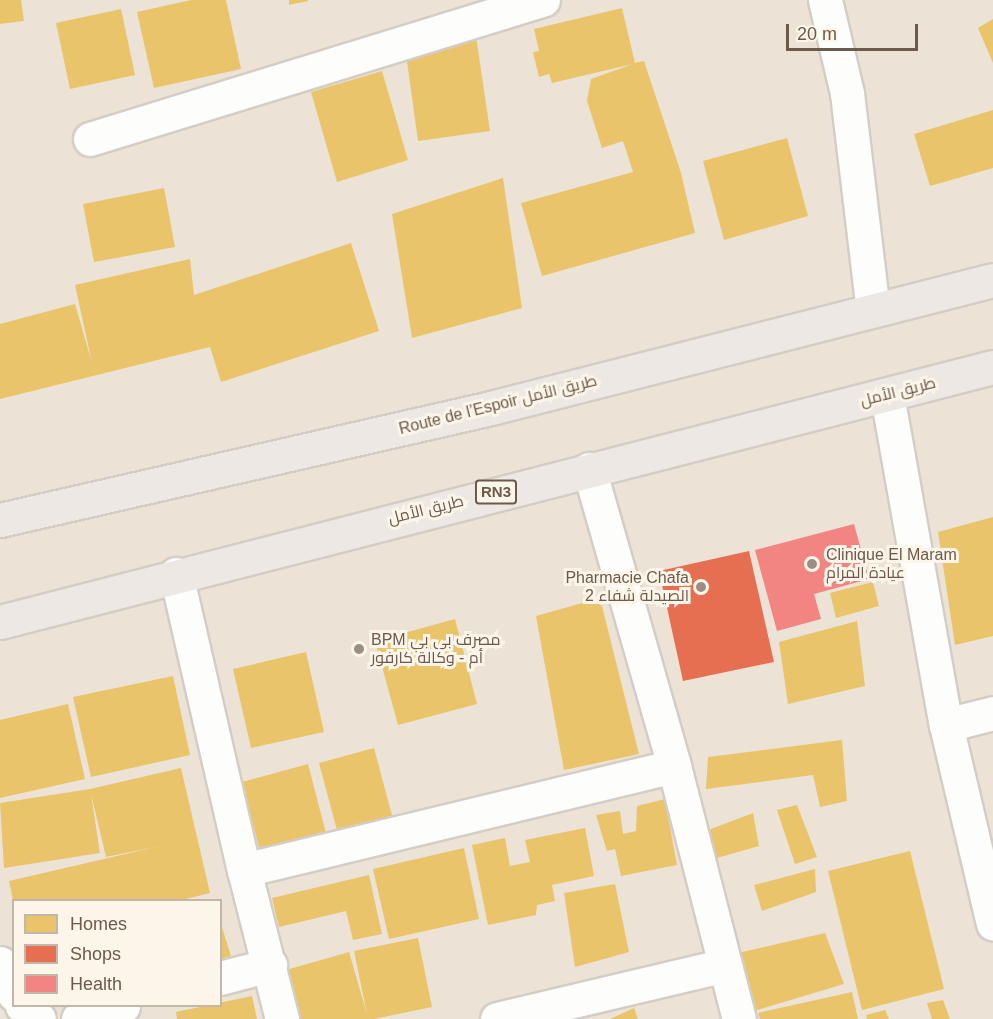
<!DOCTYPE html>
<meta charset="utf-8">
<style>
body{margin:0}
#map{position:relative;width:993px;height:1019px;overflow:hidden;background:#f4f0e8;font-family:Arial,Cairo,sans-serif}
div>[style]{position:absolute}
[style*='--x']{left:calc(var(--x)*1px);top:calc(var(--y)*1px);width:calc(var(--w)*1px);rotate:calc(var(--a)*1deg)}
.residential>*{inset:0;background:#ece3d6}
.homes>*{inset:0;background:#e9c46a}
.shops>*{inset:0;background:#e76f51}
.health>*{inset:0;background:#f28482}
.roads{filter:drop-shadow(2px 0 #d3cdc6) drop-shadow(-2px 0 #d3cdc6) drop-shadow(0 2px #d3cdc6) drop-shadow(0 -2px #d3cdc6)}
.minor>*{height:33px;margin:-16.5px;padding:0 16.5px;transform-origin:16.5px;border-radius:16.5px;background:#fdfdfc}
.highway>*{height:33px;margin:-16.5px;padding:0 16.5px;transform-origin:16.5px;border-radius:16.5px;background:#eee8e4}
.dots>*{width:16px;height:16px;translate:-50% -50%;box-sizing:border-box;border:3px solid #fcf5e9;border-radius:50%}
span{translate:-50% -50%;white-space:nowrap;text-align:center;line-height:1.15;-webkit-text-stroke:6px #fcf5e9;paint-order:stroke}
.shield-label span{padding:2px 4px;background:#fcf5e9;border:2px solid;border-radius:4px;-webkit-text-stroke-width:0}
.shield-label{font-size:15px;color:#6e5a4c;font-weight:700}
.street-label{font-size:16px;color:#6e5a4c}
.poi-label{font-size:16px;color:#6e5a4c}
.left{translate:0 -50%;text-align:left}
.right{translate:-100% -50%;text-align:right}
.legend{position:absolute;left:12px;top:899px;width:210px;height:108px;box-sizing:border-box;background:#fcf5e9;border:2px solid #c3b7aa;margin:0;padding:8px 10px;list-style:none;font-size:18px;color:#6e5a4c}
.legend li{display:flex;align-items:center;gap:12px;height:30px}
.legend b{width:30px;border:2px solid #c3b7aa}
.scale{position:absolute;left:786px;top:24px;width:132px;height:27px;box-sizing:border-box;border:3px solid #6e5a4c;border-top:0;padding-left:8px;font-size:18px;line-height:21px;white-space:nowrap;color:#6e5a4c;-webkit-text-stroke:4px #fcf5e9;paint-order:stroke}
</style>
<div id="map">
<div class="residential">
<i style="clip-path:polygon(evenodd,0 0,993px 0,993px 1019px,0 1019px,0 0,14px 900px,220px 900px,220px 1006px,14px 1006px,14px 900px)"></i>
</div>
<div class="homes">
<i style="clip-path:polygon(0 0,21px 0,24px 21px,0 24px)"></i>
<i style="clip-path:polygon(191px 0,226px 0,241px 69px,154px 88px,137px 12px)"></i>
<i style="clip-path:polygon(289px 0,308px 0,308px 1px,289px 5px)"></i>
<i style="clip-path:polygon(622px 8px,635px 63px,644px 61px,681px 173px,695px 233px,542px 276px,521px 203px,633px 172px,623px 141px,602px 148px,587px 101px,591px 79px,633px 64px,552px 83px,549px 74px,539px 77px,533px 52px,539px 51px,534px 29px)"></i>
<i style="clip-path:polygon(121px 9px,135px 75px,70px 89px,56px 23px)"></i>
<i style="clip-path:polygon(993px 19px,993px 63px,978px 28px)"></i>
<i style="clip-path:polygon(476px 36px,490px 131px,418px 141px,405px 47px)"></i>
<i style="clip-path:polygon(382px 71px,408px 160px,337px 182px,311px 92px)"></i>
<i style="clip-path:polygon(993px 110px,993px 168px,930px 186px,914px 134px)"></i>
<i style="clip-path:polygon(787px 138px,808px 216px,724px 240px,703px 161px)"></i>
<i style="clip-path:polygon(503px 178px,522px 308px,412px 338px,392px 214px)"></i>
<i style="clip-path:polygon(164px 188px,175px 247px,94px 262px,83px 204px)"></i>
<i style="clip-path:polygon(351px 243px,379px 331px,221px 382px,210px 347px,0 399px,0 324px,75px 304px,92px 363px,75px 285px,190px 259px,194px 295px)"></i>
<i style="clip-path:polygon(993px 517px,993px 636px,955px 645px,938px 532px)"></i>
<i style="clip-path:polygon(873px 582px,879px 606px,836px 618px,830px 593px)"></i>
<i style="clip-path:polygon(600px 598px,639px 754px,564px 770px,536px 616px)"></i>
<i style="clip-path:polygon(455px 619px,477px 704px,398px 725px,375px 641px)"></i>
<i style="clip-path:polygon(857px 621px,865px 686px,788px 704px,779px 642px)"></i>
<i style="clip-path:polygon(306px 652px,324px 732px,251px 748px,233px 669px)"></i>
<i style="clip-path:polygon(173px 676px,190px 755px,91px 777px,73px 697px)"></i>
<i style="clip-path:polygon(68px 704px,85px 779px,0 798px,0 720px)"></i>
<i style="clip-path:polygon(842px 740px,847px 801px,820px 807px,813px 775px,706px 789px,708px 757px)"></i>
<i style="clip-path:polygon(374px 748px,393px 819px,338px 834px,319px 763px)"></i>
<i style="clip-path:polygon(308px 764px,327px 837px,261px 855px,242px 782px)"></i>
<i style="clip-path:polygon(181px 768px,210px 893px,182px 900px,13px 900px,9px 881px,160px 846px,106px 857px,91px 794px,100px 853px,4px 868px,0 803px,90px 789px)"></i>
<i style="clip-path:polygon(665px 799px,677px 865px,621px 876px,615px 849px,607px 851px,596px 815px,620px 811px,623px 834px,636px 831px,637px 806px)"></i>
<i style="clip-path:polygon(797px 805px,817px 857px,795px 864px,777px 810px)"></i>
<i style="clip-path:polygon(753px 813px,759px 846px,710px 860px,703px 832px)"></i>
<i style="clip-path:polygon(585px 828px,594px 876px,552px 885px,555px 901px,537px 905px,536px 915px,488px 925px,472px 845px,505px 838px,510px 866px,530px 862px,525px 840px)"></i>
<i style="clip-path:polygon(464px 848px,479px 919px,389px 939px,373px 869px)"></i>
<i style="clip-path:polygon(910px 851px,944px 989px,862px 1010px,828px 871px)"></i>
<i style="clip-path:polygon(815px 869px,816px 892px,762px 911px,754px 885px)"></i>
<i style="clip-path:polygon(369px 875px,382px 934px,353px 940px,346px 911px,279px 927px,272px 898px)"></i>
<i style="clip-path:polygon(615px 884px,629px 952px,575px 967px,564px 893px)"></i>
<i style="clip-path:polygon(220px 921px,231px 956px,220px 959px)"></i>
<i style="clip-path:polygon(825px 933px,844px 984px,747px 1013px,729px 955px)"></i>
<i style="clip-path:polygon(418px 938px,432px 1007px,374px 1019px,300px 1019px,286px 970px,349px 952px,367px 1014px,354px 951px)"></i>
<i style="clip-path:polygon(852px 992px,858px 1019px,760px 1019px,758px 1013px)"></i>
<i style="clip-path:polygon(252px 996px,257px 1019px,177px 1019px,176px 1012px)"></i>
<i style="clip-path:polygon(943px 1000px,950px 1019px,932px 1019px,927px 1003px)"></i>
<i style="clip-path:polygon(634px 1008px,638px 1019px,610px 1019px)"></i>
<i style="clip-path:polygon(885px 1010px,889px 1019px,867px 1019px,866px 1015px)"></i>
</div>
<div class="shops">
<i style="clip-path:polygon(749px 551px,774px 662px,683px 681px,659px 571px)"></i>
</div>
<div class="health">
<i style="clip-path:polygon(854px 524px,869px 579px,814px 594px,821px 619px,777px 631px,755px 550px)"></i>
</div>
<div class="roads">
<div class="minor">
<i style="--x:825;--y:0;--w:96;--a:76.7"></i>
<i style="--x:847;--y:93;--w:219;--a:83.2"></i>
<i style="--x:90;--y:139;--w:474;--a:-17.1"></i>
<i style="--x:887;--y:395;--w:335;--a:79.9"></i>
<i style="--x:946;--y:725;--w:204;--a:76.7"></i>
<i style="--x:589;--y:469;--w:309;--a:74"></i>
<i style="--x:674;--y:766;--w:261;--a:75.6"></i>
<i style="--x:176;--y:574;--w:304;--a:77.1"></i>
<i style="--x:244;--y:870;--w:154;--a:75.7"></i>
<i style="--x:946;--y:725;--w:49;--a:-14.3"></i>
<i style="--x:244;--y:870;--w:442;--a:-13.6"></i>
<i style="--x:0;--y:963;--w:34;--a:66"></i>
<i style="--x:220;--y:978;--w:52;--a:-14.6"></i>
<i style="--x:22;--y:1006;--w:21;--a:37"></i>
<i style="--x:78;--y:1019;--w:47;--a:-16.1"></i>
<i style="--x:497;--y:1019;--w:234;--a:-13.3"></i>
</div>
<div class="highway">
<i style="--x:0;--y:520;--w:504;--a:-12.85"></i>
<i style="--x:491;--y:408;--w:518;--a:-14.3"></i>
<i style="--x:0;--y:622;--w:1025;--a:-14.4"></i>
</div>
</div>
<div class="dots">
<i style="left:812px;top:564px;background:#9d8e83"></i>
<i style="left:701px;top:587px;background:#9d8e83"></i>
<i style="left:359px;top:649px;background:#9d8e83"></i>
</div>
<div class="shield-label">
<span style="left:496px;top:492px">RN3</span>
</div>
<div class="street-label">
<span style="left:898px;top:392px;rotate:-14deg">طريق الأمل</span>
<span style="left:498px;top:405px;rotate:-14deg">Route de l’Espoir طريق الأمل</span>
<span style="left:426px;top:510px;rotate:-14deg">طريق الأمل</span>
</div>
<div class="poi-label">
<span class="left" style="left:826px;top:564px">Clinique El Maram<br>عيادة المرام</span>
<span class="right" style="left:689px;top:587px">Pharmacie Chafa<br>2 الصيدلة شفاء</span>
<span class="left" style="left:371px;top:649px">BPM مصرف بي بي<br>أم - وكالة كارفور</span>
</div>
<ul class="legend">
<li><b style="height:16px;background:#e9c46a"></b>Homes</li>
<li><b style="height:16px;background:#e76f51"></b>Shops</li>
<li><b style="height:16px;background:#f28482"></b>Health</li>
</ul>
<div class="scale">20 m</div>
</div>
